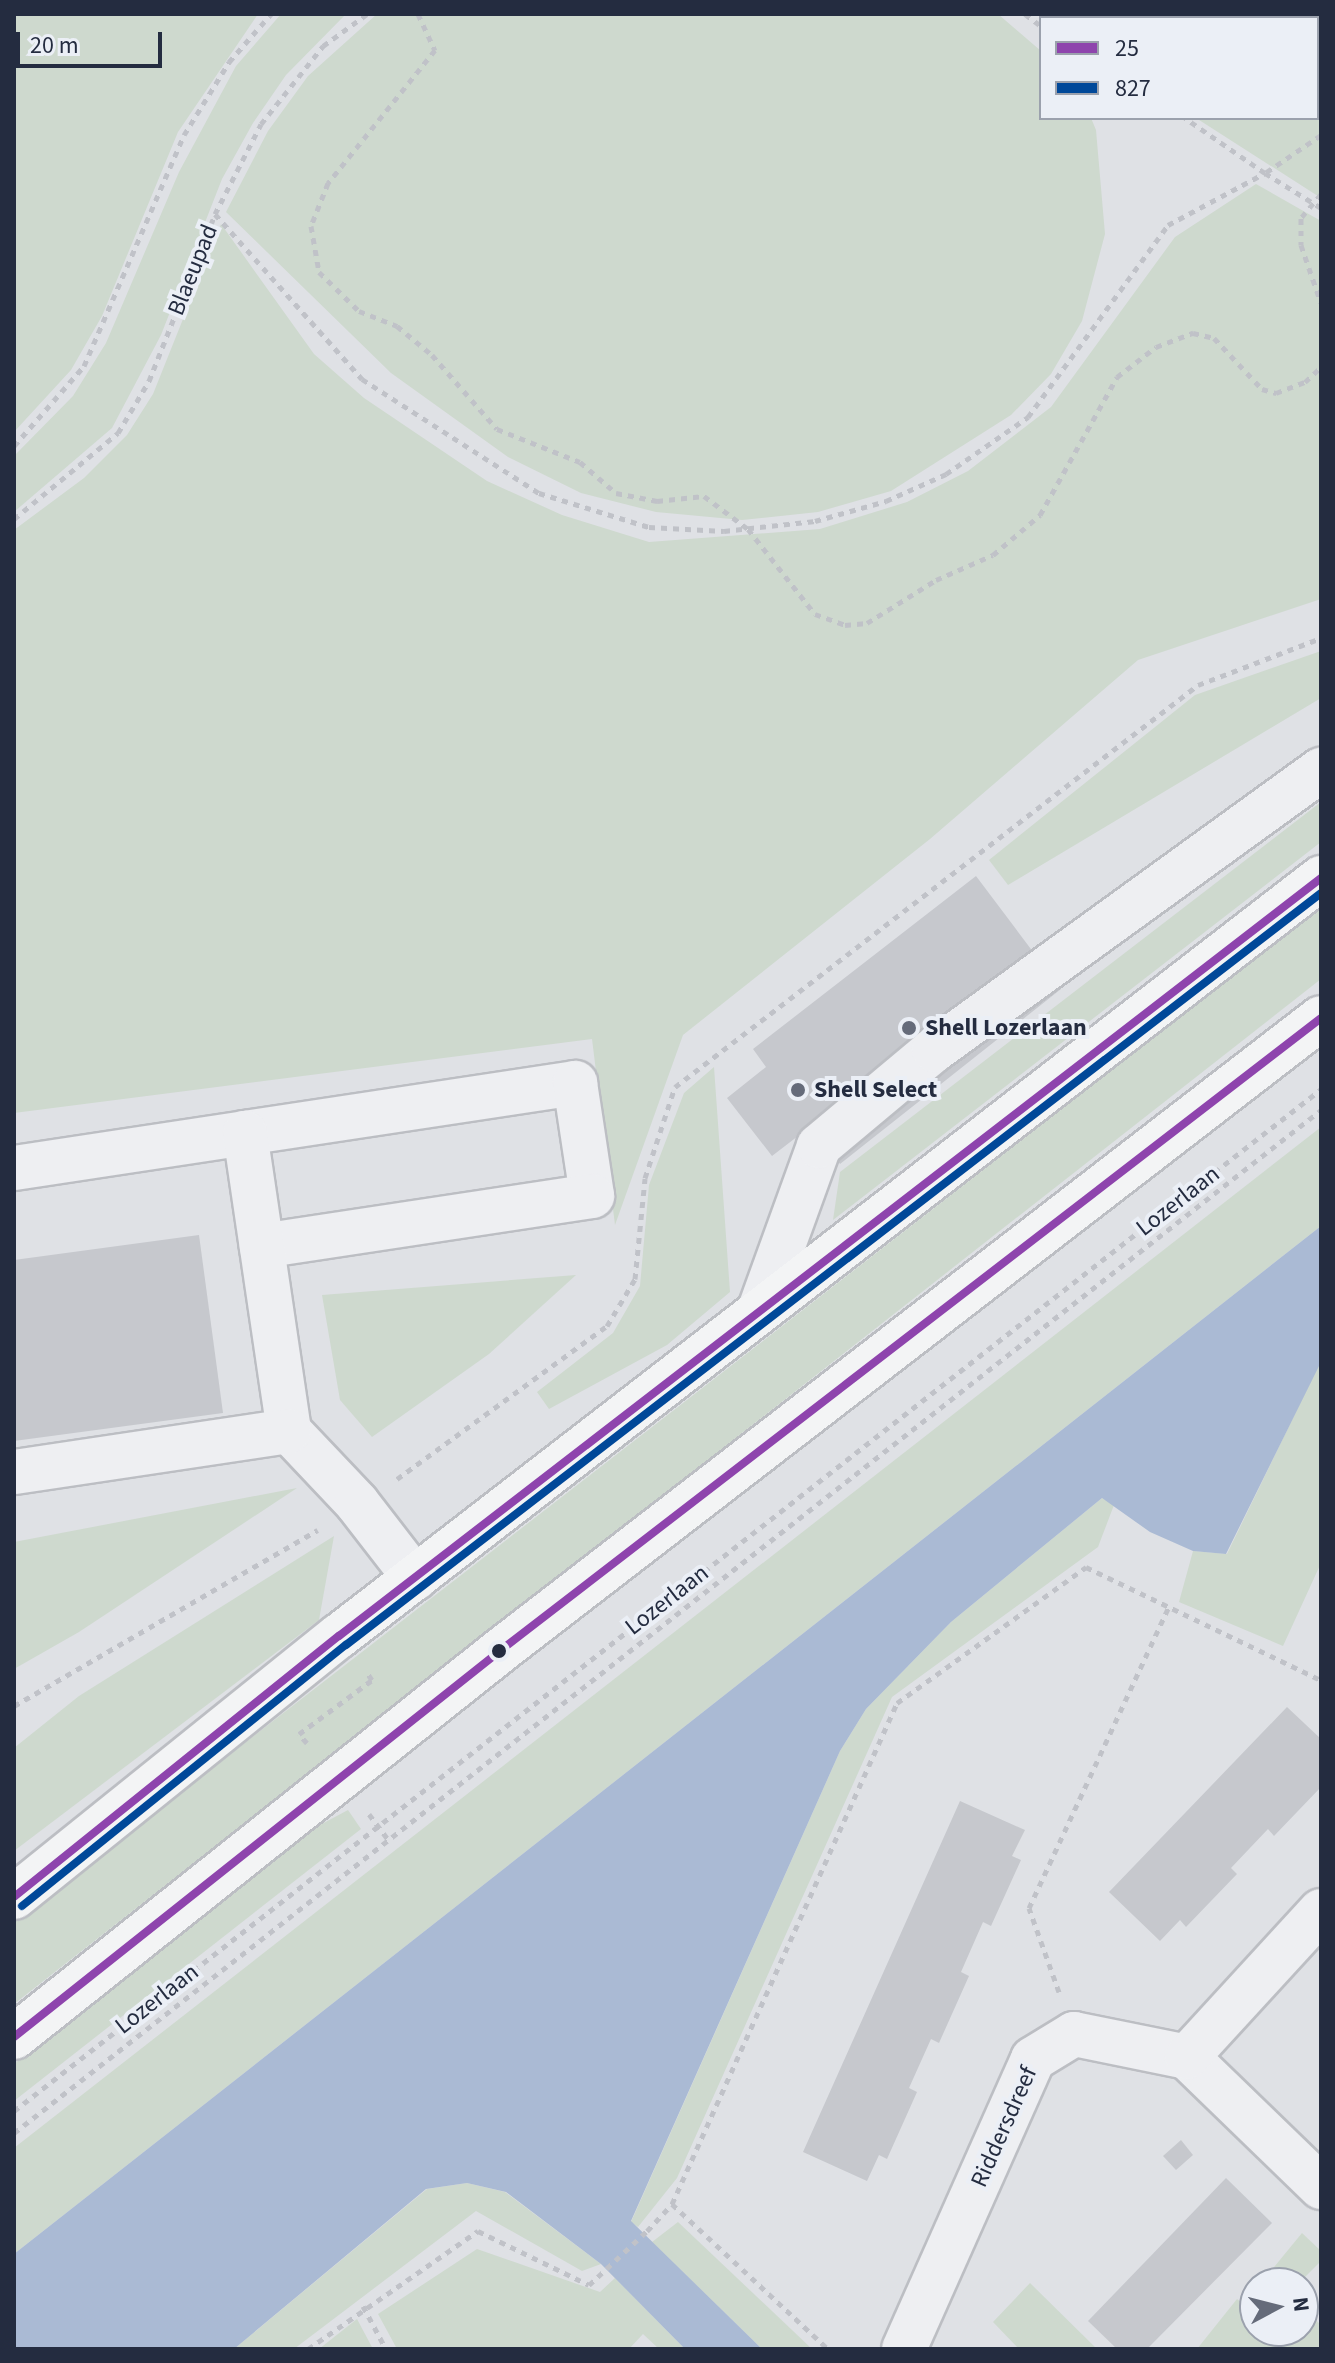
<!DOCTYPE html>
<style>
body{margin:0}
#map{position:relative;width:1335px;height:2363px;overflow:hidden;background:#dfe1e5;font-family:"Source Sans 3",sans-serif}
div>[style]{position:absolute}
[style*='--x']{left:calc(var(--x)*1px);top:calc(var(--y)*1px);width:calc(var(--w)*1px);rotate:calc(var(--a)*1deg)}
.green>*{inset:0;background:#ced9ce}
.water>*{inset:0;background:#aabad4}
.building>*{inset:0;background:#c6c8cd}
.path>*{height:5px;margin-top:-2.5px;transform-origin:0;background:repeating-linear-gradient(90deg,#c0c2c8 0 6px,transparent 0 12px)}
.roads{filter:drop-shadow(2px 0 #bcbec3) drop-shadow(-2px 0 #bcbec3) drop-shadow(0 2px #bcbec3) drop-shadow(0 -2px #bcbec3)}
.minor>*{height:44px;margin:-22px;padding:0 22px;transform-origin:22px;border-radius:22px;background:#eeeff2}
.major>*{height:44px;margin:-22px;padding:0 22px;transform-origin:22px;border-radius:22px;background:#f3f4f5}
.bus-1>*{height:8px;margin:-4px;padding:0 4px;transform-origin:4px;border-radius:4px;background:#8e44ad}
.bus-2>*{height:8px;margin:-4px;padding:0 4px;transform-origin:4px;border-radius:4px;background:#004899}
.dots>*{width:22px;height:22px;translate:-50% -50%;box-sizing:border-box;border:4px solid #ebeff6;border-radius:50%}
span{translate:-50% -50%;white-space:nowrap;text-align:center;line-height:1.15;-webkit-text-stroke:8px #ebeff6;paint-order:stroke}
.street-label{font-size:24px;color:#242c40}
.poi-label{font-size:24px;color:#242c40;font-weight:700}
.left{translate:0 -50%;text-align:left}
.frame{position:absolute;inset:0;border:16px solid #242c40;pointer-events:none}
.legend{position:absolute;left:1039px;top:16px;width:280px;height:104px;box-sizing:border-box;background:#ebeff6;border:2px solid #9ba1ad;margin:0;padding:10px 14px;list-style:none;font-size:24px;color:#242c40}
.legend li{display:flex;align-items:center;gap:16px;height:40px}
.legend b{width:40px;border:2px solid #9ba1ad}
.north{position:absolute;left:1239px;top:2267px;width:80px;height:80px;box-sizing:border-box;background:#ebeff6;border:2px solid #9ba1ad;border-radius:50%;rotate:83deg;font-size:22px;font-weight:700;line-height:32px;text-align:center;color:#242c40}
.north::after{content:'';display:block;margin:auto;width:28px;height:36px;background:#656b7a;clip-path:polygon(50% 0,100% 100%,50% 72%,0 100%)}
.scale{position:absolute;left:16px;top:32px;width:146px;height:36px;box-sizing:border-box;border:4px solid #242c40;border-top:0;padding-left:10px;font-size:24px;line-height:28px;white-space:nowrap;color:#242c40;-webkit-text-stroke:6px #ebeff6;paint-order:stroke}
</style>
<div id="map">
<div class="green">
<i style="clip-path:polygon(14px 14px,258px 14px,178px 132px,102px 316px,71px 370px,14px 432px)"></i>
<i style="clip-path:polygon(281px 14px,346px 14px,286px 75px,253px 123px,222px 179px,161px 335px,112px 428px,14px 512px,14px 456px,73px 396px,106px 343px,179px 172px,236px 66px)"></i>
<i style="clip-path:polygon(377px 14px,998px 14px,1041px 51px,1041px 118px,1091px 118px,1096px 130px,1105px 234px,1082px 321px,1051px 374px,1011px 415px,891px 491px,818px 512px,742px 520px,656px 512px,581px 493px,508px 457px,391px 373px,226px 212px,268px 131px,308px 76px)"></i>
<i style="clip-path:polygon(1054px 14px,1321px 14px,1321px 198px,1196px 118px,1317px 118px,1317px 18px)"></i>
<i style="clip-path:polygon(1256px 184px,1321px 221px,1321px 599px,1138px 660px,930px 839px,683px 1035px,615px 1225px,592px 1039px,14px 1113px,14px 530px,84px 478px,127px 435px,153px 394px,221px 224px,314px 354px,364px 398px,487px 481px,562px 515px,649px 542px,820px 529px,907px 502px,968px 471px,1051px 407px,1175px 237px)"></i>
<i style="clip-path:polygon(1321px 651px,1321px 698px,1008px 885px,989px 860px,1195px 695px)"></i>
<i style="clip-path:polygon(1321px 802px,1321px 842px,833px 1220px,840px 1172px)"></i>
<i style="clip-path:polygon(1321px 908px,1321px 979px,14px 2004px,14px 1922px)"></i>
<i style="clip-path:polygon(714px 1067px,730px 1292px,667px 1345px,549px 1409px,537px 1392px,613px 1333px,640px 1286px,649px 1185px,684px 1093px)"></i>
<i style="clip-path:polygon(1321px 1127px,1321px 1226px,14px 2254px,14px 2148px)"></i>
<i style="clip-path:polygon(576px 1275px,489px 1354px,372px 1437px,340px 1400px,322px 1295px)"></i>
<i style="clip-path:polygon(1321px 1360px,1321px 1563px,1283px 1646px,1179px 1602px,1193px 1551px,1227px 1554px)"></i>
<i style="clip-path:polygon(297px 1488px,79px 1632px,14px 1669px,14px 1542px)"></i>
<i style="clip-path:polygon(1102px 1498px,1114px 1505px,1098px 1547px,892px 1697px,677px 2178px,638px 2227px,631px 2222px,840px 1751px,866px 1709px,951px 1622px)"></i>
<i style="clip-path:polygon(334px 1536px,319px 1620px,14px 1851px,14px 1748px,79px 1696px)"></i>
<i style="clip-path:polygon(348px 1810px,361px 1829px,14px 2101px,14px 2064px,318px 1826px)"></i>
<i style="clip-path:polygon(467px 2183px,505px 2192px,601px 2264px,582px 2271px,476px 2211px,294px 2349px,234px 2349px,427px 2189px)"></i>
<i style="clip-path:polygon(678px 2222px,812px 2349px,762px 2349px,652px 2242px)"></i>
<i style="clip-path:polygon(1302px 2233px,1321px 2251px,1321px 2261px,1299px 2283px,1261px 2283px)"></i>
<i style="clip-path:polygon(477px 2249px,600px 2292px,615px 2278px,685px 2349px,659px 2349px,643px 2334px,629px 2349px,397px 2349px,378px 2314px)"></i>
<i style="clip-path:polygon(1030px 2283px,1097px 2349px,1019px 2349px,993px 2322px)"></i>
<i style="clip-path:polygon(1255px 2289px,1255px 2331px,1303px 2331px,1303px 2308px,1321px 2325px,1321px 2349px,1197px 2349px,1237px 2299px,1242px 2303px)"></i>
<i style="clip-path:polygon(357px 2319px,373px 2349px,319px 2349px)"></i>
</div>
<div class="water">
<i style="clip-path:polygon(1321px 1226px,1321px 1362px,1226px 1554px,1193px 1551px,1150px 1532px,1102px 1498px,951px 1622px,866px 1709px,840px 1751px,631px 2221px,762px 2349px,685px 2349px,601px 2264px,506px 2192px,467px 2183px,426px 2189px,234px 2349px,14px 2349px,14px 2254px)"></i>
</div>
<div class="building">
<i style="clip-path:polygon(976px 876px,1061px 989px,840px 1164px,811px 1126px,772px 1156px,727px 1098px,766px 1067px,753px 1049px)"></i>
<i style="clip-path:polygon(199px 1235px,223px 1413px,14px 1441px,14px 1260px)"></i>
<i style="clip-path:polygon(1287px 1707px,1321px 1739px,1321px 1787px,1274px 1836px,1268px 1829px,1231px 1868px,1237px 1874px,1186px 1927px,1180px 1920px,1160px 1941px,1109px 1892px)"></i>
<i style="clip-path:polygon(960px 1801px,1025px 1830px,1012px 1856px,1021px 1860px,991px 1926px,983px 1922px,961px 1972px,969px 1976px,939px 2043px,931px 2039px,909px 2088px,917px 2092px,887px 2159px,879px 2155px,867px 2181px,803px 2152px)"></i>
<i style="clip-path:polygon(1181px 2140px,1193px 2155px,1176px 2170px,1163px 2156px)"></i>
<i style="clip-path:polygon(1226px 2178px,1272px 2223px,1147px 2349px,1117px 2349px,1088px 2321px)"></i>
</div>
<div class="path">
<i style="--x:418;--y:14;--w:40;--a:65"></i>
<i style="--x:435;--y:50;--w:171;--a:128.8"></i>
<i style="--x:328;--y:183;--w:46;--a:111.6"></i>
<i style="--x:311;--y:226;--w:47;--a:80.1"></i>
<i style="--x:319;--y:272;--w:56;--a:44.3"></i>
<i style="--x:359;--y:311;--w:41;--a:21.5"></i>
<i style="--x:397;--y:326;--w:45;--a:39.6"></i>
<i style="--x:432;--y:355;--w:98;--a:48.7"></i>
<i style="--x:497;--y:429;--w:89;--a:21.7"></i>
<i style="--x:580;--y:462;--w:48;--a:40.7"></i>
<i style="--x:616;--y:493;--w:42;--a:11"></i>
<i style="--x:657;--y:501;--w:47;--a:-6.1"></i>
<i style="--x:704;--y:496;--w:55;--a:36.9"></i>
<i style="--x:748;--y:529;--w:108;--a:51.8"></i>
<i style="--x:815;--y:614;--w:32;--a:20"></i>
<i style="--x:845;--y:625;--w:22;--a:-5"></i>
<i style="--x:867;--y:623;--w:81;--a:-31.9"></i>
<i style="--x:936;--y:580;--w:62;--a:-23.7"></i>
<i style="--x:993;--y:555;--w:62;--a:-40.4"></i>
<i style="--x:1040;--y:515;--w:158;--a:-60.8"></i>
<i style="--x:1117;--y:377;--w:49;--a:-37.6"></i>
<i style="--x:1156;--y:347;--w:40;--a:-21"></i>
<i style="--x:1193;--y:333;--w:22;--a:13"></i>
<i style="--x:1214;--y:338;--w:70;--a:46.7"></i>
<i style="--x:1262;--y:389;--w:15;--a:16"></i>
<i style="--x:1276;--y:393;--w:31;--a:-21"></i>
<i style="--x:1305;--y:382;--w:22;--a:-43"></i>
<i style="--x:1025;--y:14;--w:20;--a:37"></i>
<i style="--x:1321;--y:135;--w:68;--a:145.8"></i>
<i style="--x:1265;--y:173;--w:66;--a:32"></i>
<i style="--x:1321;--y:194;--w:31;--a:130"></i>
<i style="--x:1301;--y:218;--w:27;--a:90"></i>
<i style="--x:1301;--y:245;--w:61;--a:71"></i>
<i style="--x:215;--y:214;--w:221;--a:48.3"></i>
<i style="--x:362;--y:379;--w:211;--a:32.8"></i>
<i style="--x:539;--y:493;--w:115;--a:17.2"></i>
<i style="--x:649;--y:527;--w:75;--a:3.1"></i>
<i style="--x:724;--y:531;--w:92;--a:-6.3"></i>
<i style="--x:815;--y:521;--w:74;--a:-15.7"></i>
<i style="--x:886;--y:501;--w:66;--a:-24.2"></i>
<i style="--x:946;--y:474;--w:100;--a:-34.8"></i>
<i style="--x:1028;--y:417;--w:238;--a:-53.9"></i>
<i style="--x:1168;--y:225;--w:110;--a:-28.2"></i>
<i style="--x:1265;--y:173;--w:97;--a:-145.5"></i>
<i style="--x:14;--y:446;--w:106;--a:-48.8"></i>
<i style="--x:84;--y:366;--w:252;--a:-66.6"></i>
<i style="--x:184;--y:135;--w:86;--a:-58.3"></i>
<i style="--x:229;--y:62;--w:64;--a:-48.8"></i>
<i style="--x:14;--y:519;--w:135;--a:-39.6"></i>
<i style="--x:118;--y:433;--w:61;--a:-59.2"></i>
<i style="--x:149;--y:381;--w:180;--a:-68.4"></i>
<i style="--x:215;--y:214;--w:101;--a:-62.9"></i>
<i style="--x:261;--y:124;--w:100;--a:-51.5"></i>
<i style="--x:323;--y:46;--w:54;--a:-36"></i>
<i style="--x:397;--y:1479;--w:260;--a:-36.1"></i>
<i style="--x:607;--y:1326;--w:55;--a:-59.2"></i>
<i style="--x:635;--y:1279;--w:101;--a:-84.3"></i>
<i style="--x:645;--y:1178;--w:96;--a:-71.8"></i>
<i style="--x:675;--y:1087;--w:660;--a:-37.55"></i>
<i style="--x:1198;--y:685;--w:132;--a:-20.9"></i>
<i style="--x:14;--y:1706;--w:351;--a:-30.1"></i>
<i style="--x:307;--y:1743;--w:12;--a:-132"></i>
<i style="--x:299;--y:1734;--w:91;--a:-36.5"></i>
<i style="--x:372;--y:1680;--w:7;--a:-124"></i>
<i style="--x:369;--y:1814;--w:34;--a:53"></i>
<i style="--x:1059;--y:1992;--w:89;--a:-109.7"></i>
<i style="--x:1029;--y:1908;--w:331;--a:-65.1"></i>
<i style="--x:14;--y:2111;--w:1659;--a:-38.02"></i>
<i style="--x:14;--y:2133;--w:1660;--a:-38.05"></i>
<i style="--x:672;--y:2204;--w:213;--a:42.9"></i>
<i style="--x:363;--y:2306;--w:49;--a:61.9"></i>
<i style="--x:308;--y:2349;--w:207;--a:-34.8"></i>
<i style="--x:478;--y:2231;--w:123;--a:25.9"></i>
<i style="--x:589;--y:2285;--w:79;--a:-43"></i>
<i style="--x:647;--y:2231;--w:37;--a:-47"></i>
<i style="--x:672;--y:2204;--w:549;--a:-65.82"></i>
<i style="--x:897;--y:1703;--w:233;--a:-35.7"></i>
<i style="--x:1086;--y:1567;--w:261;--a:25.7"></i>
</div>
<div class="roads">
<div class="minor">
<i style="--x:245;--y:1133;--w:334;--a:-8.6"></i>
<i style="--x:575;--y:1083;--w:114;--a:81.4"></i>
<i style="--x:592;--y:1196;--w:334;--a:171.4"></i>
<i style="--x:14;--y:1168;--w:234;--a:-8.6"></i>
<i style="--x:245;--y:1133;--w:301;--a:81.6"></i>
<i style="--x:760;--y:1309;--w:173;--a:-70.1"></i>
<i style="--x:819;--y:1146;--w:150;--a:-39.9"></i>
<i style="--x:934;--y:1050;--w:478;--a:-35.9"></i>
<i style="--x:289;--y:1431;--w:99;--a:46.6"></i>
<i style="--x:357;--y:1503;--w:95;--a:52.3"></i>
<i style="--x:14;--y:1472;--w:278;--a:-8.5"></i>
<i style="--x:1187;--y:2057;--w:187;--a:44.1"></i>
<i style="--x:904;--y:2349;--w:317;--a:-66"></i>
<i style="--x:1033;--y:2059;--w:48;--a:-31.4"></i>
<i style="--x:1074;--y:2034;--w:115;--a:11.5"></i>
<i style="--x:1187;--y:2057;--w:198;--a:-47.5"></i>
</div>
<div class="major">
<i style="--x:14;--y:1897;--w:417;--a:-38.8"></i>
<i style="--x:339;--y:1636;--w:1241;--a:-37.66"></i>
<i style="--x:14;--y:2037;--w:622;--a:-38.47"></i>
<i style="--x:501;--y:1650;--w:1035;--a:-37.62"></i>
</div>
</div>
<div class="bus-1">
<i style="--x:14;--y:1897;--w:417;--a:-38.8"></i>
<i style="--x:339;--y:1636;--w:1241;--a:-37.66"></i>
<i style="--x:14;--y:2037;--w:622;--a:-38.47"></i>
<i style="--x:501;--y:1650;--w:1035;--a:-37.62"></i>
</div>
<div class="bus-2">
<i style="--x:22;--y:1906;--w:416;--a:-38.9"></i>
<i style="--x:346;--y:1645;--w:1231;--a:-37.64"></i>
</div>
<div class="dots">
<i style="left:909px;top:1028px;background:#656b7a"></i>
<i style="left:798px;top:1090px;background:#656b7a"></i>
<i style="left:499px;top:1651px;background:#242c40"></i>
</div>
<div class="street-label">
<span style="left:193px;top:270px;rotate:-68deg">Blaeupad</span>
<span style="left:1178px;top:1201px;rotate:-38deg">Lozerlaan</span>
<span style="left:667px;top:1600px;rotate:-38deg">Lozerlaan</span>
<span style="left:157px;top:1999px;rotate:-38deg">Lozerlaan</span>
<span style="left:1004px;top:2127px;rotate:-66deg">Riddersdreef</span>
</div>
<div class="poi-label">
<span class="left" style="left:925px;top:1028px">Shell Lozerlaan</span>
<span class="left" style="left:814px;top:1090px">Shell Select</span>
</div>
<div class="frame"></div>
<ul class="legend">
<li><b style="height:10px;background:#8e44ad"></b>25</li>
<li><b style="height:10px;background:#004899"></b>827</li>
</ul>
<div class="north">N</div>
<div class="scale">20 m</div>
</div>
